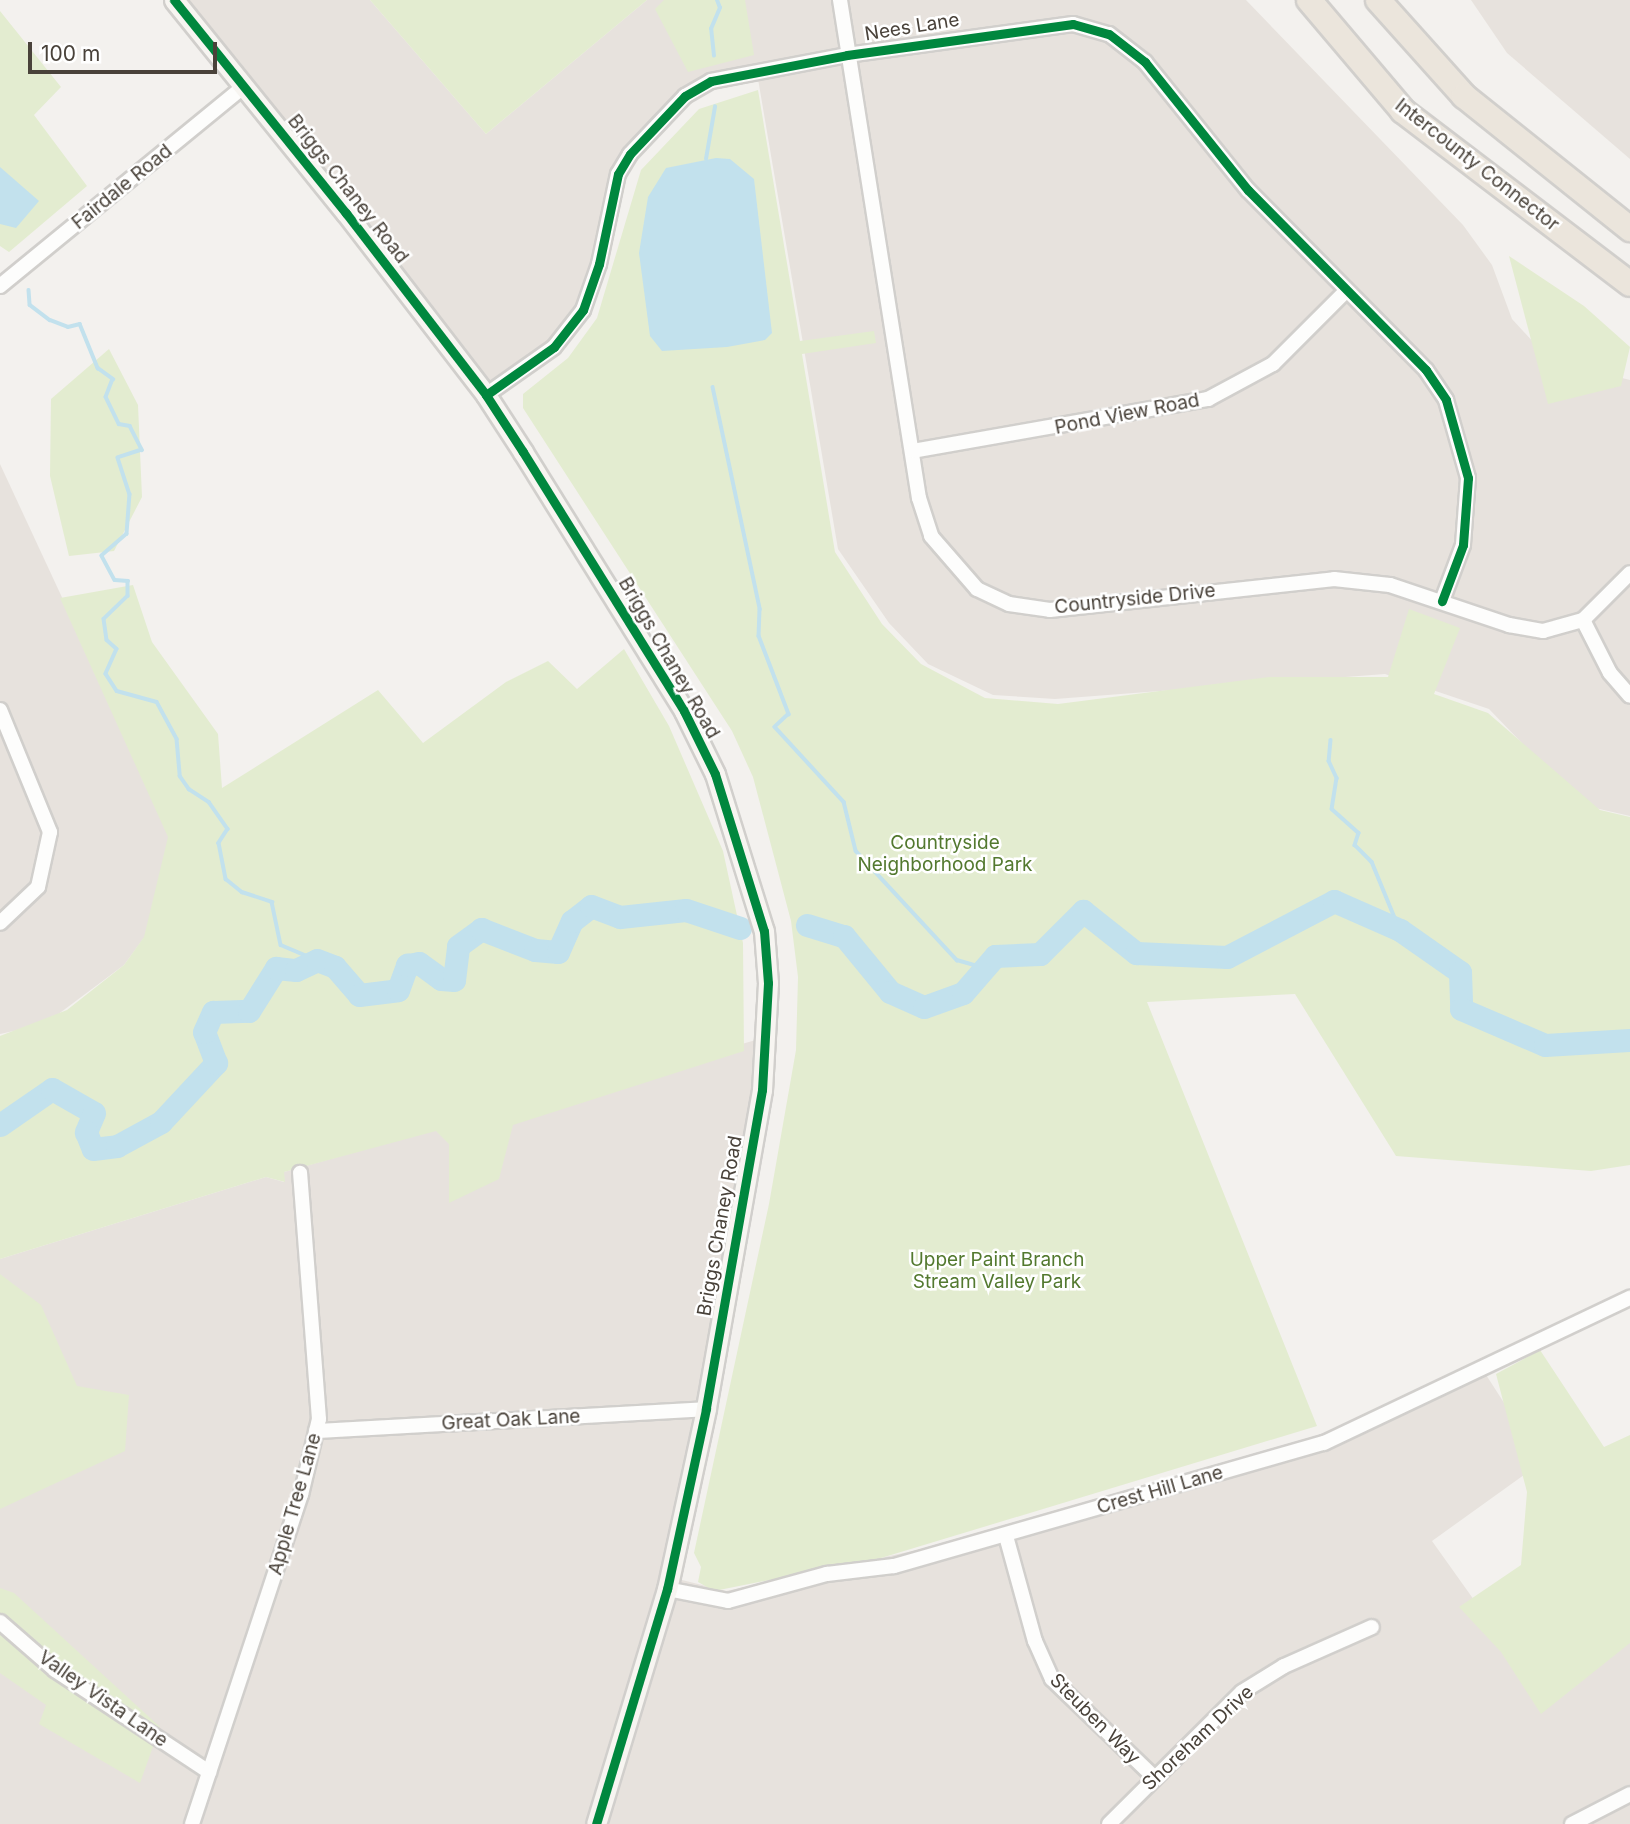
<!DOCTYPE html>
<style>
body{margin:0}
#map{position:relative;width:1630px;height:1824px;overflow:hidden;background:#f3f1ee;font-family:Inter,sans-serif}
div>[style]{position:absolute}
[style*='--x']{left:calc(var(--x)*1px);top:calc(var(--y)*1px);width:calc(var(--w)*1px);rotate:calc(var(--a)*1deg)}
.residential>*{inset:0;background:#e7e2dd}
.green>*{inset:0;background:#e3ecd0}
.water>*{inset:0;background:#c2e1ed}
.stream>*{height:3.5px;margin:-1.75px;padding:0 1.75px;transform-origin:1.75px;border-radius:1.75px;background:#c2e1ed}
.river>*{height:23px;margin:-11.5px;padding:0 11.5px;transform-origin:11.5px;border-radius:11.5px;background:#c2e1ed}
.roads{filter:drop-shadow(2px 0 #d1cfcc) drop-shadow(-2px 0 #d1cfcc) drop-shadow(0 2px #d1cfcc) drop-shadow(0 -2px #d1cfcc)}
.minor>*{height:14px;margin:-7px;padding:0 7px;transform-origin:7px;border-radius:7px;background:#fdfdfc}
.secondary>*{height:19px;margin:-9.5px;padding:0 9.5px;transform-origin:9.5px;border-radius:9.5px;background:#f7f5f1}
.motorway>*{height:24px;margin:-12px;padding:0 12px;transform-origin:12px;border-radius:12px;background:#ebe5dc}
.cycleway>*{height:9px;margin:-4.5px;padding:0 4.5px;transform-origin:4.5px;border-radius:4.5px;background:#00873e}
span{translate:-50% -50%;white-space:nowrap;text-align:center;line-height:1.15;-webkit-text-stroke:5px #fff;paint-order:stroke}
.street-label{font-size:19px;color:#49423a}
.park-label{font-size:19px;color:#53792f}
.scale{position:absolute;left:28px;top:42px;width:189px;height:32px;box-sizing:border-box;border:4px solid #49423a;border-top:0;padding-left:9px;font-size:21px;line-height:24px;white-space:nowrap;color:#49423a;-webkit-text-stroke:5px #fff;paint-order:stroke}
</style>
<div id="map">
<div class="residential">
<i style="clip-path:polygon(174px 0,370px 0,486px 134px,647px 0,1246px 0,1463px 225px,1492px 265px,1512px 319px,1536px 345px,1567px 364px,1630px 380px,1630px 816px,1582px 805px,1489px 709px,1385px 674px,1055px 699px,993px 695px,928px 664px,889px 623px,838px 549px,757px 73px,711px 81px,630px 154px,592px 289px,554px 347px,486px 395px)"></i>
<i style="clip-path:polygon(1471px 0,1630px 0,1630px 159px,1507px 53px)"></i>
<i style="clip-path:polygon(0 464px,172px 834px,160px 916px,124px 965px,45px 1024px,0 1034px)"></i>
<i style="clip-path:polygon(767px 1037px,670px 1577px,726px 1591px,1049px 1522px,1324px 1443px,1481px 1367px,1542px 1462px,1432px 1541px,1543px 1697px,1630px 1638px,1630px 1824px,0 1824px,0 1259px,266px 1177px,284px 1182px,284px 1172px)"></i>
</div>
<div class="green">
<i style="clip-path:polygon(370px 0,647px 0,486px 134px)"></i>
<i style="clip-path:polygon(664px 0,745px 0,754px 55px,688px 72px,655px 9px)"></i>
<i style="clip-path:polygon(0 11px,61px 87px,34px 115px,87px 186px,9px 252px,0 246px)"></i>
<i style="clip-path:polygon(758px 90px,800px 341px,874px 331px,876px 343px,802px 354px,835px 552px,882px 624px,921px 664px,985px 698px,1058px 704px,1269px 677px,1388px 677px,1409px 609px,1460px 628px,1434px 694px,1488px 713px,1600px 810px,1630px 817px,1630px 1165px,1591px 1171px,1396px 1156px,1295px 994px,1147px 1002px,1317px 1426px,881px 1558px,714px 1591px,698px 1582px,701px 1567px,694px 1553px,769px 1204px,796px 1050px,798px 977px,791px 921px,753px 777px,732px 731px,523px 408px,523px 394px,568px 358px,597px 318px,641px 170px,699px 109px)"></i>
<i style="clip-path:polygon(1509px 256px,1584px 306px,1630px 347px,1621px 386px,1548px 404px)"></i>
<i style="clip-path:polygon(109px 349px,138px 405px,142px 497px,114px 551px,69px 556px,50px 476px,51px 399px)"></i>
<i style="clip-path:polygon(133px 585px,152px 642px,218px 734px,222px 788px,378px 690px,423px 743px,506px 682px,548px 661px,577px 689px,624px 649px,669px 726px,723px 851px,743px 943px,744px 1051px,513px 1125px,499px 1179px,449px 1203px,449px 1144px,436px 1131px,284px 1172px,285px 1182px,266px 1177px,0 1259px,0 1036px,67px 1010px,124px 965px,144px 937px,168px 837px,60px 598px)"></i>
<i style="clip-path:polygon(0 1274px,41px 1305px,77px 1386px,129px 1395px,125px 1451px,0 1509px)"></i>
<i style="clip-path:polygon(1540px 1350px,1604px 1447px,1630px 1435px,1630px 1643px,1541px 1714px,1501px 1652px,1459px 1607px,1521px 1565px,1527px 1492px,1496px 1374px)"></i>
<i style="clip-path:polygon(0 1588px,14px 1593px,160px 1727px,140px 1783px,39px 1724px,46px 1705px,0 1673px)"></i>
</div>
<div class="water">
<i style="clip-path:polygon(716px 158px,730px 159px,754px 179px,772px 333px,765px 340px,727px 347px,662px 351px,650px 336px,639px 253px,648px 197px,666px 168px)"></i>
<i style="clip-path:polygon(0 167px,39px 201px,16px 228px,0 224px)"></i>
</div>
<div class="stream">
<i style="--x:714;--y:56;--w:27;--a:-96"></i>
<i style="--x:711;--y:29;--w:23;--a:-67"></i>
<i style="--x:720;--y:8;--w:9;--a:-111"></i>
<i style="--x:706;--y:159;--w:53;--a:-80.2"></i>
<i style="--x:29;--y:290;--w:15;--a:86"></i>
<i style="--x:30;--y:305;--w:25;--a:37"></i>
<i style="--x:50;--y:320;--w:19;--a:21"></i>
<i style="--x:68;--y:327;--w:12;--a:-14"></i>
<i style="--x:80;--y:324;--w:48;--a:67.8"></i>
<i style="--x:98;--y:368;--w:19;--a:36"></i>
<i style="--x:113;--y:379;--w:19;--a:111"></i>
<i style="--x:106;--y:397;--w:30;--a:64"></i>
<i style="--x:119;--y:424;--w:11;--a:10"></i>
<i style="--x:130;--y:426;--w:27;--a:63"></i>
<i style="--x:142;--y:450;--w:25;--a:162"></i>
<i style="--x:118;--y:458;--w:38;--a:72"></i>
<i style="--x:130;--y:494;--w:40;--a:94.3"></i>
<i style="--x:127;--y:534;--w:33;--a:139"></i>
<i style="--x:102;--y:556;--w:27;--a:62"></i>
<i style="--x:115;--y:580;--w:13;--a:4"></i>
<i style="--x:128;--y:581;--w:15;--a:90"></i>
<i style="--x:128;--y:596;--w:33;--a:136"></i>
<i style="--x:104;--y:619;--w:21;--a:82"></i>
<i style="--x:107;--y:640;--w:13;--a:42"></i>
<i style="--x:117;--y:649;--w:27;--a:114"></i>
<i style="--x:106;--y:674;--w:20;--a:57"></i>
<i style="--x:117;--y:691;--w:41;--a:15.4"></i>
<i style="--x:157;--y:702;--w:42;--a:61.6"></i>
<i style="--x:177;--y:739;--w:37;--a:85"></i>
<i style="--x:180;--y:776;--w:16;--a:55"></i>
<i style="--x:189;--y:789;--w:24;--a:33"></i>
<i style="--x:209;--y:802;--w:33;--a:55"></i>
<i style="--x:228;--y:829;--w:17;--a:123"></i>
<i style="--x:219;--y:843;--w:37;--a:79"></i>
<i style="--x:226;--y:879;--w:21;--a:39"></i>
<i style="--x:242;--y:892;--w:32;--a:18"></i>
<i style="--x:272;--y:902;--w:44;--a:78.2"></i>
<i style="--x:281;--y:945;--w:39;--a:23"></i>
<i style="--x:713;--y:387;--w:227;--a:78"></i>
<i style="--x:760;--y:609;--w:27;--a:92"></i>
<i style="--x:759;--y:636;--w:84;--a:69"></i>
<i style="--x:789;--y:714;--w:19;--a:137"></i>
<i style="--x:775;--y:727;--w:102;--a:47.4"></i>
<i style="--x:844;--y:802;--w:50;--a:76.2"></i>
<i style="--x:856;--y:851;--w:149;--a:47.2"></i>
<i style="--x:957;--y:960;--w:29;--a:16"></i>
<i style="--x:1331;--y:740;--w:21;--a:95"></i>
<i style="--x:1329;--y:761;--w:19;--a:65"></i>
<i style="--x:1337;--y:778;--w:31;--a:99"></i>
<i style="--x:1332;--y:809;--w:36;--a:42"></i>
<i style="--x:1359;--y:833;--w:13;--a:108"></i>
<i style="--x:1355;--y:845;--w:24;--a:45"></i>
<i style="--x:1372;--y:862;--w:74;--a:67.6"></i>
</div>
<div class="river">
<i style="--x:807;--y:925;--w:39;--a:17"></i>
<i style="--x:844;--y:936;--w:72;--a:50.6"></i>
<i style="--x:890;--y:992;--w:37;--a:24"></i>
<i style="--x:924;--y:1007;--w:41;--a:-19.7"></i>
<i style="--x:963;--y:993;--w:49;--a:-49.1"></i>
<i style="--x:995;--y:956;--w:45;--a:-2.5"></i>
<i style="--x:1040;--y:954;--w:61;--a:-45"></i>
<i style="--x:1083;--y:911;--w:68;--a:38.4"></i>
<i style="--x:1136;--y:953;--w:91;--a:2.5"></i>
<i style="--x:1227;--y:957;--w:121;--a:-27.6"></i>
<i style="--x:1334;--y:901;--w:72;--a:23.7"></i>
<i style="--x:1400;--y:930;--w:73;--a:35"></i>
<i style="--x:1460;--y:972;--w:37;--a:88"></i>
<i style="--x:1461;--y:1009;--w:91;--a:23.2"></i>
<i style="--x:1545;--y:1045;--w:85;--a:-3.4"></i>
<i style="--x:0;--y:1125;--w:63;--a:-34.7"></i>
<i style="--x:52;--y:1089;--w:48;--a:29.7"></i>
<i style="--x:94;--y:1113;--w:21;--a:113"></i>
<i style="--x:86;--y:1132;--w:18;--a:68"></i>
<i style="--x:93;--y:1149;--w:24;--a:-7"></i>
<i style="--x:117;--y:1146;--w:50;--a:-28.6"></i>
<i style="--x:161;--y:1122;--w:81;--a:-47"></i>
<i style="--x:216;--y:1063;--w:33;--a:-111"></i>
<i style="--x:204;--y:1032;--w:22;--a:-66"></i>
<i style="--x:213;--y:1012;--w:36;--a:-2"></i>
<i style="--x:249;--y:1011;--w:51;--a:-57.9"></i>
<i style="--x:276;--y:968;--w:20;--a:6"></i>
<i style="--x:296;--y:970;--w:23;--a:-25"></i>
<i style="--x:317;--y:960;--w:19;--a:21"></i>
<i style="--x:335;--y:967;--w:37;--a:49"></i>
<i style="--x:359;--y:995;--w:39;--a:-7"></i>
<i style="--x:398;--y:990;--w:27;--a:-70"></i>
<i style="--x:407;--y:965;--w:12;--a:-9"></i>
<i style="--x:419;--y:963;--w:27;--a:36"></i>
<i style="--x:441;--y:979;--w:13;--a:4"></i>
<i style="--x:454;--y:980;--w:34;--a:-83"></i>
<i style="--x:458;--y:946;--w:29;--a:-36"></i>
<i style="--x:481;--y:929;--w:58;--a:21.3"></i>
<i style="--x:535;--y:950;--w:23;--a:5"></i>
<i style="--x:558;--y:952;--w:34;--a:-66"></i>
<i style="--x:572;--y:921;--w:24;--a:-38"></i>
<i style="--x:591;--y:906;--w:31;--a:21"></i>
<i style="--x:620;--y:917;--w:66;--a:-6.1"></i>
<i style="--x:686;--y:910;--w:57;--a:18.4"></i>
</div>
<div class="roads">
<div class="minor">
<i style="--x:840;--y:0;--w:504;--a:80.99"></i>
<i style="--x:919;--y:498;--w:40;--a:72"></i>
<i style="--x:931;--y:536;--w:70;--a:49"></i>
<i style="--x:977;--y:589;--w:35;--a:25"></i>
<i style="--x:1009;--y:604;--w:41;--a:8.3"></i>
<i style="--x:1050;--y:610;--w:286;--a:-6.2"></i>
<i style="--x:1334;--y:579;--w:56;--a:6.1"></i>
<i style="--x:1390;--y:585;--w:126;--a:18.6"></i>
<i style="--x:1509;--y:625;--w:35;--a:10"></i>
<i style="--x:1543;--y:631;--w:41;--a:-15.4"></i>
<i style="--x:1583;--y:620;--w:66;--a:-45"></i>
<i style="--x:0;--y:286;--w:314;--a:-39.3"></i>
<i style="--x:486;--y:395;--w:83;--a:-35.2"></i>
<i style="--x:554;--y:347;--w:47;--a:-51.9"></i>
<i style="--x:583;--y:310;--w:49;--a:-70.8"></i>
<i style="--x:599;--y:264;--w:92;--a:-78.1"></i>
<i style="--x:618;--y:174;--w:23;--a:-59"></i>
<i style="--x:630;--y:154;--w:80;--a:-46.5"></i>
<i style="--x:685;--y:96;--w:30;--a:-30"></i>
<i style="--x:711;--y:81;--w:138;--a:-10.8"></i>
<i style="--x:847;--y:55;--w:228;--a:-7.8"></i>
<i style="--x:1073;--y:24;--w:37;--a:16"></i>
<i style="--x:1109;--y:34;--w:46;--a:37.9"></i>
<i style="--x:1145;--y:62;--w:164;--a:51.2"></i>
<i style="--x:1248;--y:190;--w:253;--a:45.3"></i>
<i style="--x:1426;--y:370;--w:36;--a:56"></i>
<i style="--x:1446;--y:400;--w:81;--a:74.2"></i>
<i style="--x:1468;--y:478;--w:67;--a:94.3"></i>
<i style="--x:1463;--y:545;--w:60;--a:110.6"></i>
<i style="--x:913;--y:451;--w:300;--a:-10"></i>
<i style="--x:1208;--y:399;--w:74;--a:-28.3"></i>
<i style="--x:1273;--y:364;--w:103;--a:-45"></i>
<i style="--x:1583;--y:620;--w:59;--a:63"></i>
<i style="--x:1610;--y:673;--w:30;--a:49"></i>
<i style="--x:0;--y:710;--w:132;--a:67.7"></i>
<i style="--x:50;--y:832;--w:56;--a:102.3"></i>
<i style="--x:38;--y:887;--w:52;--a:136.5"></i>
<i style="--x:316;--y:1431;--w:391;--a:-3.2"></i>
<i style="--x:1006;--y:1536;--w:109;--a:74.6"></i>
<i style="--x:1035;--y:1641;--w:42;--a:65.9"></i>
<i style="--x:1052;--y:1679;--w:141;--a:43.9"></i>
<i style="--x:667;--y:1589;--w:62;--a:11.1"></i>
<i style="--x:728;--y:1601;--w:103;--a:-15.3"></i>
<i style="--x:827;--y:1574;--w:67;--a:-6.8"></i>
<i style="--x:894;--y:1566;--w:447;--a:-16"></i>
<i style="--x:1324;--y:1443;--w:339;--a:-25.4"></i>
<i style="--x:0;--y:1622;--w:73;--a:41.1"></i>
<i style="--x:55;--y:1670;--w:185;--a:33.5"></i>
<i style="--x:192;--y:1824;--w:347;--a:-71.7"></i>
<i style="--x:301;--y:1495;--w:78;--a:-76.7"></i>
<i style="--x:319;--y:1419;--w:247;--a:-94.4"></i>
<i style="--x:1109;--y:1824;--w:187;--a:-44.8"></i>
<i style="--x:1242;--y:1692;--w:49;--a:-31.8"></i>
<i style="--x:1284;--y:1666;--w:96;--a:-23.9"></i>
<i style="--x:1572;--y:1824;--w:65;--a:-27.3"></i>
</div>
<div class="secondary">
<i style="--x:174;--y:0;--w:274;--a:51.1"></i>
<i style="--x:346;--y:213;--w:230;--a:52.4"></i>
<i style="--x:486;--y:395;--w:68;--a:57"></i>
<i style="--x:523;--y:452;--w:305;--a:58.1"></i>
<i style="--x:684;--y:711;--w:70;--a:63.8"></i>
<i style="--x:715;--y:774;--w:164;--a:72.7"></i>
<i style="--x:764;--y:931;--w:52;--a:85.6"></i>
<i style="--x:768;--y:983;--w:107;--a:93.2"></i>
<i style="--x:762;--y:1090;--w:324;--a:100"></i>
<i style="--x:706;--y:1409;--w:184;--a:102.2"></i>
<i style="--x:667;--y:1589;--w:245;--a:106.8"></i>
</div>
<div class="motorway">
<i style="--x:1309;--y:0;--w:145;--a:49.7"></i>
<i style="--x:1403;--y:111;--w:285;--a:37.3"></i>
<i style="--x:1378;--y:0;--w:129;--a:48.1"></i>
<i style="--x:1464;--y:96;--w:213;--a:38.7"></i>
</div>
</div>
<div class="cycleway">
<i style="--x:174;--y:0;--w:274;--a:51.1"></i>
<i style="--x:346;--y:213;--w:230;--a:52.4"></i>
<i style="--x:486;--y:395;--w:68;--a:57"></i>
<i style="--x:523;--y:452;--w:305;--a:58.1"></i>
<i style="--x:684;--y:711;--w:70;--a:63.8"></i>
<i style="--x:715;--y:774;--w:164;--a:72.7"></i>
<i style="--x:764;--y:931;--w:52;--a:85.6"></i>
<i style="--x:768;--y:983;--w:107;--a:93.2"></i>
<i style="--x:762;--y:1090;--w:324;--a:100"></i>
<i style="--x:706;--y:1409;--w:184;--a:102.2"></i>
<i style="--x:667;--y:1589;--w:245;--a:106.8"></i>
<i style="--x:486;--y:395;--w:83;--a:-35.2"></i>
<i style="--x:554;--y:347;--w:47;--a:-51.9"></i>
<i style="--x:583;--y:310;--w:49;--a:-70.8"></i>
<i style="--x:599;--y:264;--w:92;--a:-78.1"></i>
<i style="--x:618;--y:174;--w:23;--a:-59"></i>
<i style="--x:630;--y:154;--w:80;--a:-46.5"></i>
<i style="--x:685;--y:96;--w:30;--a:-30"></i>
<i style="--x:711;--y:81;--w:138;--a:-10.8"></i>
<i style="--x:847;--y:55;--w:228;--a:-7.8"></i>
<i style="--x:1073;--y:24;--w:37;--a:16"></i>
<i style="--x:1109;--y:34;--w:46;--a:37.9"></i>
<i style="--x:1145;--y:62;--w:164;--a:51.2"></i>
<i style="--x:1248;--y:190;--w:253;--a:45.3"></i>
<i style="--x:1426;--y:370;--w:36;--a:56"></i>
<i style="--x:1446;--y:400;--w:81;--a:74.2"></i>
<i style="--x:1468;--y:478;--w:67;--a:94.3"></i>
<i style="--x:1463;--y:545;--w:60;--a:110.6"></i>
</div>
<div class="street-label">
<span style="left:912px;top:27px;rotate:-9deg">Nees Lane</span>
<span style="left:1477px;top:165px;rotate:38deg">Intercounty Connector</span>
<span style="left:122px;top:187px;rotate:-39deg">Fairdale Road</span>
<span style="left:348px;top:189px;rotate:52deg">Briggs Chaney Road</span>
<span style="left:1127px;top:414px;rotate:-11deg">Pond View Road</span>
<span style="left:1135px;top:599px;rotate:-6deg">Countryside Drive</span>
<span style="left:669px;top:658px;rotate:60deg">Briggs Chaney Road</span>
<span style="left:720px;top:1226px;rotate:-80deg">Briggs Chaney Road</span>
<span style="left:511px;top:1420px;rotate:-3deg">Great Oak Lane</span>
<span style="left:1160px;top:1490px;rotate:-16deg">Crest Hill Lane</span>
<span style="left:295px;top:1504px;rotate:-74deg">Apple Tree Lane</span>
<span style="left:103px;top:1699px;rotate:35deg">Valley Vista Lane</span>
<span style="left:1095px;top:1719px;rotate:45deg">Steuben Way</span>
<span style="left:1198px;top:1738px;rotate:-43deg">Shoreham Drive</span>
</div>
<div class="park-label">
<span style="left:945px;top:854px">Countryside<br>Neighborhood Park</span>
<span style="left:997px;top:1271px">Upper Paint Branch<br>Stream Valley Park</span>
</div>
<div class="scale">100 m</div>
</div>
